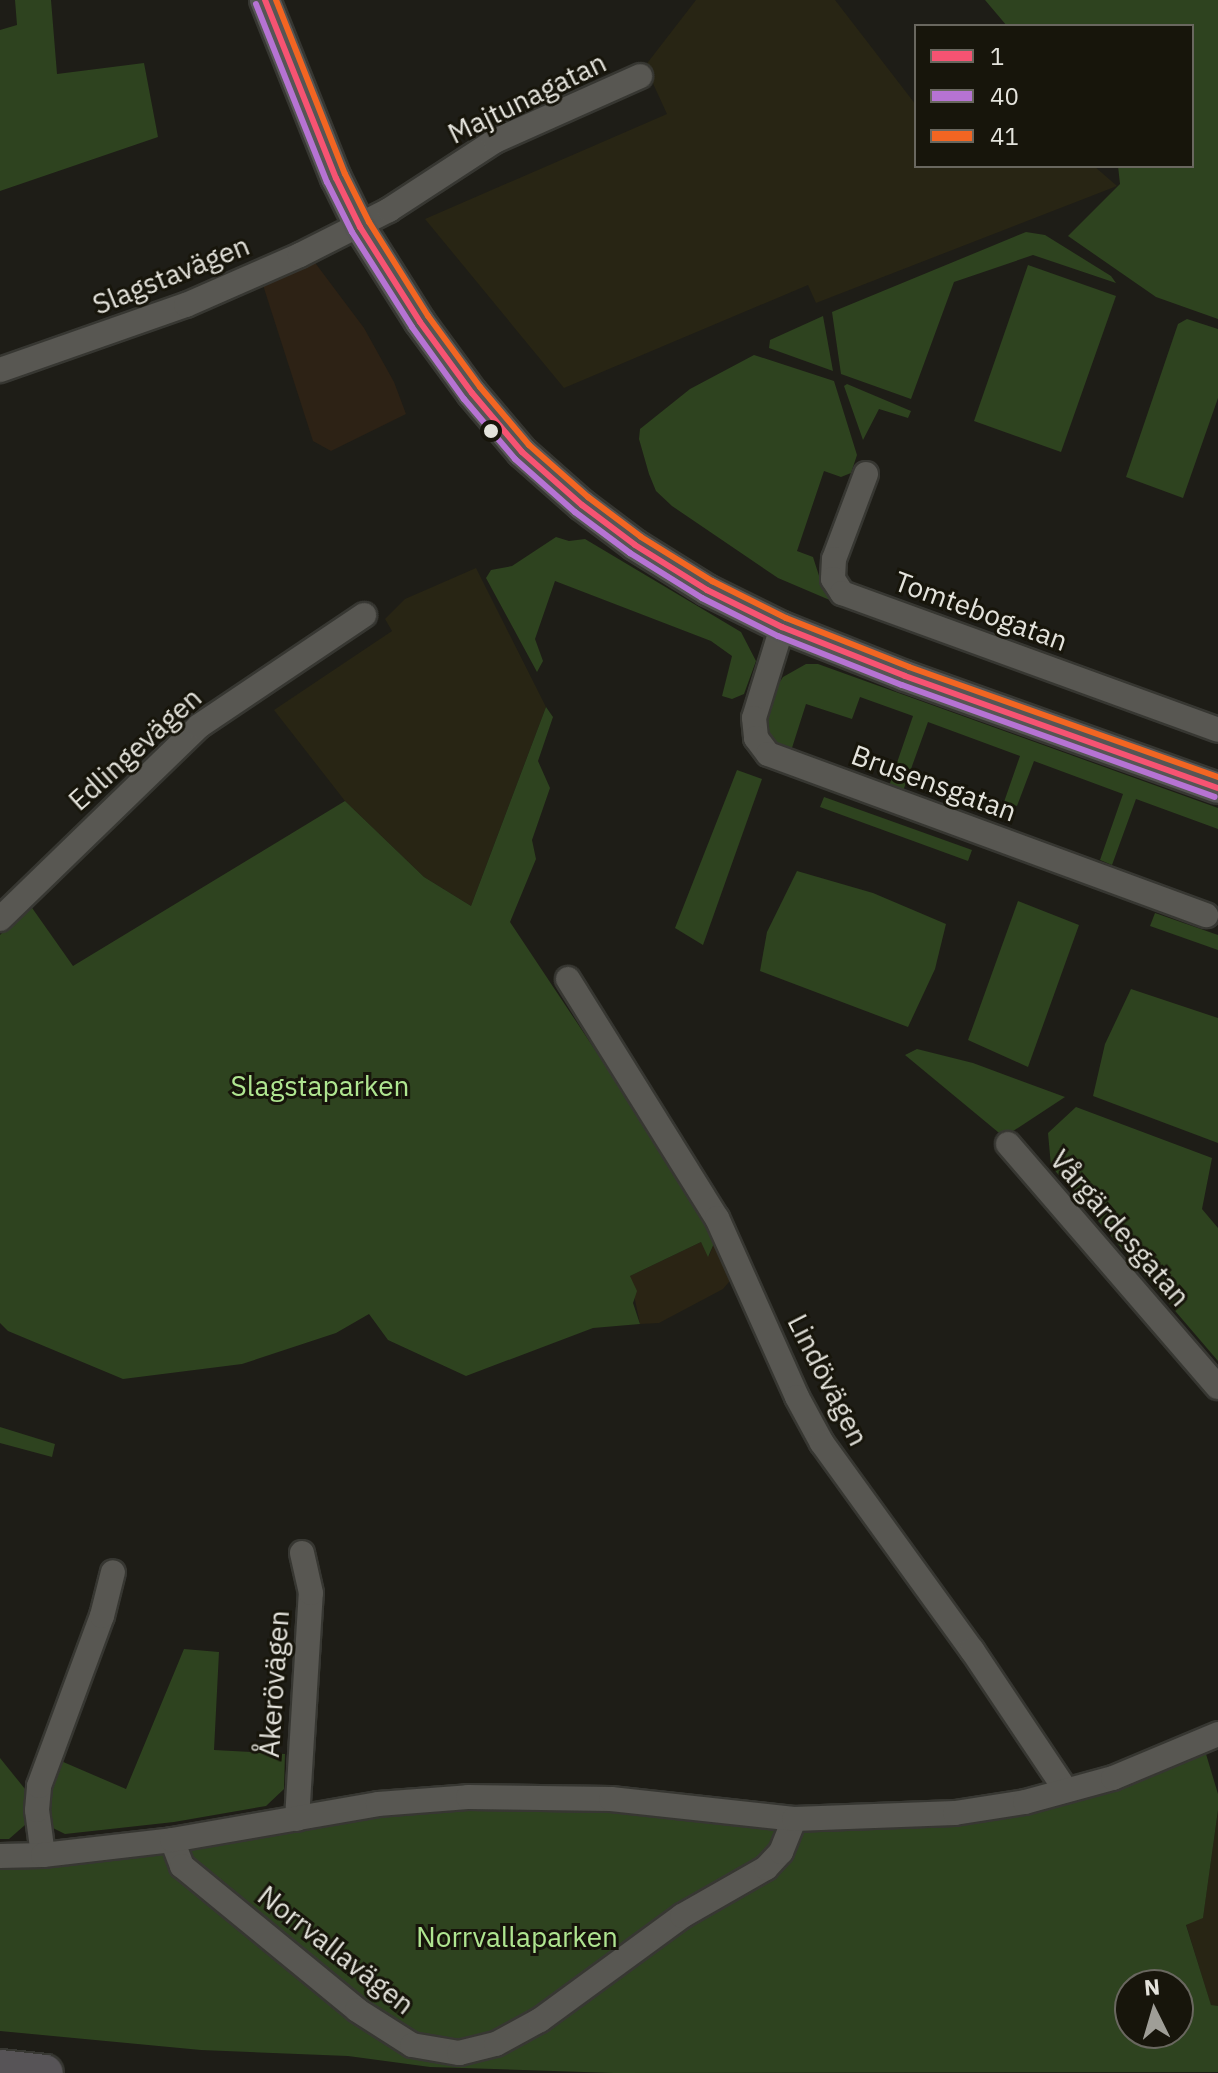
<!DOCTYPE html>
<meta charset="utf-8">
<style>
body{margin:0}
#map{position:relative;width:1218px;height:2073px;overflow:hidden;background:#1e1d17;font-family:"IBM Plex Sans",sans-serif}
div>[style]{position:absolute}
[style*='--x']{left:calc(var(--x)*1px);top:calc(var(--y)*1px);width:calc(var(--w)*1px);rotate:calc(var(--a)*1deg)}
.commercial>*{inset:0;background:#2d2215}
.industrial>*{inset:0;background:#2a2414}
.built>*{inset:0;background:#282514}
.green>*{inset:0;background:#2e431f}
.roads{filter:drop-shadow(2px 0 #373732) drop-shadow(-2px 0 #373732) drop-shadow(0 2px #373732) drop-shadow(0 -2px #373732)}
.minor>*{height:24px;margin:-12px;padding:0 12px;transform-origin:12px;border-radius:12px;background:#585752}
.major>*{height:30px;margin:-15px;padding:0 15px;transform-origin:15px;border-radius:15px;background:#565554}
.highway>*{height:36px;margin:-18px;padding:0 18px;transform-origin:18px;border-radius:18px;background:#575457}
.bus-1>*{height:6px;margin:-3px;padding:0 3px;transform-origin:3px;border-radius:3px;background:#f65372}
.bus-2>*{height:6px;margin:-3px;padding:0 3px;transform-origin:3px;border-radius:3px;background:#b673d3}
.bus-3>*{height:6px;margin:-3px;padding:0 3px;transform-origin:3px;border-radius:3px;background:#f26522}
.dots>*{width:22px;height:22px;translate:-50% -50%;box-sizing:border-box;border:4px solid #17150b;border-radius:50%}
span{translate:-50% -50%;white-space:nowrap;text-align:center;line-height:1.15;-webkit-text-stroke:6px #17150b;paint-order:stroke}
.street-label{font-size:28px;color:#e4e3dc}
.park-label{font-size:28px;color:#afe590}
.legend{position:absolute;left:914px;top:24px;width:280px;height:144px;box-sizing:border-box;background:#17150b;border:2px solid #69675f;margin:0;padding:10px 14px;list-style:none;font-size:24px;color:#e4e3dc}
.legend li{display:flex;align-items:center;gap:16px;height:40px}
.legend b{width:40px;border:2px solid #69675f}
.north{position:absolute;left:1114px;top:1969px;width:80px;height:80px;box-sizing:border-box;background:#17150b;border:2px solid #69675f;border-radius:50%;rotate:355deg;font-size:22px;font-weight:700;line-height:32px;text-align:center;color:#e4e3dc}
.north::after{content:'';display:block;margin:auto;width:28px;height:36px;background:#9f9e97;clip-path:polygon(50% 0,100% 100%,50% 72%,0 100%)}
</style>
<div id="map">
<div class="commercial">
<i style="clip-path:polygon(313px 260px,364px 328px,394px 382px,406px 414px,331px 451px,313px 441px,262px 282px)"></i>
</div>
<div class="industrial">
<i style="clip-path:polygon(716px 1239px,734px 1276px,723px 1289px,659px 1323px,640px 1324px,630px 1276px,701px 1242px,709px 1256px)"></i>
</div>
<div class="built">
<i style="clip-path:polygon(696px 0,835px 0,916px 105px,916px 166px,1094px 166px,1117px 186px,816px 303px,808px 285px,564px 388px,425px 219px,667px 114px,645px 66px)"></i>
<i style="clip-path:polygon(476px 568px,546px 707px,471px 906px,424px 877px,345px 801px,274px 710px,392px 631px,385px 619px,405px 599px)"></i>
<i style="clip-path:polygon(1218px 1810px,1218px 2006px,1211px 2006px,1186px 1924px,1203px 1917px)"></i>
</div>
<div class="green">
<i style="clip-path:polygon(15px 0,51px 0,57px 74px,144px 63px,158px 137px,0 191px,0 30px,17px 25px)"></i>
<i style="clip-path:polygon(985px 0,1218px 0,1218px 319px,1156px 297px,1068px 236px,1120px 184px,1118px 166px,1192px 166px,1192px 26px,1007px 26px)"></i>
<i style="clip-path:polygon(1026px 232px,1045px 235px,1111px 276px,1116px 283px,1033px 255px,954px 282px,911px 399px,841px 374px,832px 312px)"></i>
<i style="clip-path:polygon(1028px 265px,1116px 296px,1061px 452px,974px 421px)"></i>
<i style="clip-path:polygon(823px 316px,833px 371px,769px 348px,770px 340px)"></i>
<i style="clip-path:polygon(1187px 319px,1218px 329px,1218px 398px,1183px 498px,1126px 477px,1178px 324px)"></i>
<i style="clip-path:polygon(754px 355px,834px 381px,857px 455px,851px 473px,841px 477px,824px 471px,797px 551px,813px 557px,822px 585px,834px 596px,832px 601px,778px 578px,672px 506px,656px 491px,649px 474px,639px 439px,640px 429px,690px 389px)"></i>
<i style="clip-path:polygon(847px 384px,911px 411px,908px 418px,879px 409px,863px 440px,844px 386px)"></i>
<i style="clip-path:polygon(556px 537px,569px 541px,585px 539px,741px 632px,756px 661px,744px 694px,732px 699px,722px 696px,732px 656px,711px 641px,555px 581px,535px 639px,543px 661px,537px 672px,486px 578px,491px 570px,512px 566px)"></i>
<i style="clip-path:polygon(806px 664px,818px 664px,1218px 808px,1218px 829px,1136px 799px,1112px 865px,1100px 860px,1123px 794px,1034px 761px,1017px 806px,1004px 802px,1020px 756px,928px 722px,903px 791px,889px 786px,913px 716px,860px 697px,852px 719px,806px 704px,791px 751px,768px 737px,765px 719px,773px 692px,783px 677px)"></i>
<i style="clip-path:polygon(546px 707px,553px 717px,538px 761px,550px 788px,532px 840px,536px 859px,510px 922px,683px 1182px,716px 1239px,708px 1257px,701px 1242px,630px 1276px,637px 1291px,633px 1303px,640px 1324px,593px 1328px,466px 1376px,388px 1340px,369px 1314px,336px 1333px,242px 1364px,123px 1379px,8px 1331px,0 1323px,0 935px,30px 905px,73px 966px,345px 801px,424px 877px,471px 906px)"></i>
<i style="clip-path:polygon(737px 770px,762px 779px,703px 945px,675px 928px)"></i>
<i style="clip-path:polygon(824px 797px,972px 850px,968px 861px,820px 807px)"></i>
<i style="clip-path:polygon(797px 871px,873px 893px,946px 924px,935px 969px,908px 1027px,760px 971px,767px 932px)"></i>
<i style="clip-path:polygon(1018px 901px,1079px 925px,1028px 1067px,968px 1040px)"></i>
<i style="clip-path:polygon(1155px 913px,1218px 935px,1218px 950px,1150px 926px)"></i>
<i style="clip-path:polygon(1131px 989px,1218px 1018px,1218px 1143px,1093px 1096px,1105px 1044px)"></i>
<i style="clip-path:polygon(917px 1049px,973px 1063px,1065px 1097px,1004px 1137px,905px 1055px)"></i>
<i style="clip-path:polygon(1076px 1107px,1212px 1158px,1202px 1209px,1218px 1228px,1218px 1361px,1051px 1166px,1048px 1133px)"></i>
<i style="clip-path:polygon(0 1427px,55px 1444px,52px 1457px,0 1443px)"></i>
<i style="clip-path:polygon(184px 1649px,219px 1652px,214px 1750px,285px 1754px,284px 1789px,266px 1806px,174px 1822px,65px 1834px,49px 1826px,46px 1820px,54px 1758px,126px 1789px)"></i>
<i style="clip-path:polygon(evenodd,1206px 1754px,1218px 1794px,1218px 1810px,1203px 1918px,1186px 1925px,1211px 2005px,1218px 2006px,1218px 2072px,614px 2073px,430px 2067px,348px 2056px,201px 2050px,0 2031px,0 1863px,423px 1810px,474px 1807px,634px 1809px,765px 1827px,866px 1830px,952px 1823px,1099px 1791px,1206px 1754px,1130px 1985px,1178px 1985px,1178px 2033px,1130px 2033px,1130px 1985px)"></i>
<i style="clip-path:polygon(0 1758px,25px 1789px,25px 1825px,9px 1839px,0 1839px)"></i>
</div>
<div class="roads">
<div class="minor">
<i style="--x:0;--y:370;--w:197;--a:-19.3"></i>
<i style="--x:186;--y:305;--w:124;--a:-23.7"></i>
<i style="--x:300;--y:255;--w:100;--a:-26.8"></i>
<i style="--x:389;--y:210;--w:126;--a:-33.1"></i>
<i style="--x:495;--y:141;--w:159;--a:-24.1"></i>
<i style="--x:866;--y:474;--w:91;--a:110.6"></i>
<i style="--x:834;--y:559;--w:20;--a:93"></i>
<i style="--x:833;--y:579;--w:17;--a:57"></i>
<i style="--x:842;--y:593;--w:400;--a:20"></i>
<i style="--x:782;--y:627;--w:95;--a:107.1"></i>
<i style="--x:754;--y:718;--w:20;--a:84"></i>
<i style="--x:756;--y:738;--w:20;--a:53"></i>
<i style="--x:768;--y:754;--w:467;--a:20.2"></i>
<i style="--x:0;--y:919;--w:277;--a:-44.1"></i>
<i style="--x:199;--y:726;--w:199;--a:-33.9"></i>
<i style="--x:568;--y:979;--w:282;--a:58.1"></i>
<i style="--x:717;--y:1218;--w:196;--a:65.9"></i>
<i style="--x:797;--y:1397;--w:52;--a:61.5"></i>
<i style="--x:822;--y:1443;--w:256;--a:54.1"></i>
<i style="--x:972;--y:1650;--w:167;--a:56.2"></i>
<i style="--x:1008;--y:1144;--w:321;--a:49.2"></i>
<i style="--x:297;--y:1819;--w:226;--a:-86.5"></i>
<i style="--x:311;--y:1593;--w:41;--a:-102.7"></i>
<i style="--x:172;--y:1840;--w:28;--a:69"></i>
<i style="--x:182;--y:1866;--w:227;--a:39.4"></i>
<i style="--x:357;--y:2010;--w:65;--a:32.5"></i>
<i style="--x:412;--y:2045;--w:48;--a:9.7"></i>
<i style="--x:459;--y:2053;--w:38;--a:-14"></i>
<i style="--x:496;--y:2044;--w:50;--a:-28.6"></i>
<i style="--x:540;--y:2020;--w:176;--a:-36.2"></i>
<i style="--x:682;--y:1916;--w:97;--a:-29.7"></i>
<i style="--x:766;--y:1868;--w:22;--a:-47"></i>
<i style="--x:781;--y:1852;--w:35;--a:-68"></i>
<i style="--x:43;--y:1855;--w:45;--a:-97.6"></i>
<i style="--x:37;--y:1810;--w:24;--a:-85"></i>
<i style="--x:39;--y:1786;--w:181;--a:-69.7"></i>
<i style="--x:102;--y:1616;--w:45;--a:-76"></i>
<i style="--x:0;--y:1856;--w:43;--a:-1.3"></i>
<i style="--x:43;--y:1855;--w:130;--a:-6.6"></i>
<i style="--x:172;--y:1840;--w:209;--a:-9.9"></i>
<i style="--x:378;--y:1804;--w:90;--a:-4.4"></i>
<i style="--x:468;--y:1797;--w:143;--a:0.8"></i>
<i style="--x:611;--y:1799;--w:184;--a:6.2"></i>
<i style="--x:794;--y:1819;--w:161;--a:-2.1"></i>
<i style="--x:955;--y:1813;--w:71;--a:-8.9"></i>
<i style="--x:1025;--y:1802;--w:91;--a:-15.3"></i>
<i style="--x:1113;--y:1778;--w:114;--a:-22.7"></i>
</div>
<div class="major">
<i style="--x:265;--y:0;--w:192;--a:68.3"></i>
<i style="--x:336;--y:178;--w:55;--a:63.9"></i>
<i style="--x:360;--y:227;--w:112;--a:57.7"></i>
<i style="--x:420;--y:322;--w:88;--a:53.8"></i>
<i style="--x:472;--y:393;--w:77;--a:49.7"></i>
<i style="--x:522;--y:452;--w:80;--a:41.5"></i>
<i style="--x:582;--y:505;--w:66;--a:37"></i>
<i style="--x:635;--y:545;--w:85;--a:32"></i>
<i style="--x:707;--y:590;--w:84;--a:26.3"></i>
<i style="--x:782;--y:627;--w:132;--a:21.7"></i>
<i style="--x:905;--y:676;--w:332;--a:19.7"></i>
</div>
<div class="highway">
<i style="--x:0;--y:2068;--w:45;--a:6.3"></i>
</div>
</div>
<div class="bus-1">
<i style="--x:265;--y:0;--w:192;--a:68.3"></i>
<i style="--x:336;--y:178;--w:55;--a:63.9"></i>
<i style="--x:360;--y:227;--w:112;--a:57.7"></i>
<i style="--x:420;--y:322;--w:88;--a:53.8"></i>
<i style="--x:472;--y:393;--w:77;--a:49.7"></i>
<i style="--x:522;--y:452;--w:80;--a:41.5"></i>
<i style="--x:582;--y:505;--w:66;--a:37"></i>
<i style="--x:635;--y:545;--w:85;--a:32"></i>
<i style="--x:707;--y:590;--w:84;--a:26.3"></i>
<i style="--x:782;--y:627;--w:132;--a:21.7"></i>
<i style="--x:905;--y:676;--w:332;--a:19.7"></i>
</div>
<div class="bus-2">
<i style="--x:256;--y:4;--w:192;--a:68.3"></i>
<i style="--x:327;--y:182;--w:56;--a:63.4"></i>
<i style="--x:352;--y:232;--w:112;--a:57.7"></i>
<i style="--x:412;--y:327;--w:89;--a:54.2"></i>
<i style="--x:464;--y:399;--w:79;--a:49.6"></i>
<i style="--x:515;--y:459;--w:80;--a:41.5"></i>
<i style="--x:575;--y:512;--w:69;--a:36.7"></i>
<i style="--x:630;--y:553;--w:85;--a:32"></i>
<i style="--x:702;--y:598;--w:85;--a:26.6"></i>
<i style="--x:778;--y:636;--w:133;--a:21.6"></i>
<i style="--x:902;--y:685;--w:332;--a:19.7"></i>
</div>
<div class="bus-3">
<i style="--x:276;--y:0;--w:187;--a:68.4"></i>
<i style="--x:345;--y:174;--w:54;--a:63.4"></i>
<i style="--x:369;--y:222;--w:111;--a:57.9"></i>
<i style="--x:428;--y:316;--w:88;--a:53.8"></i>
<i style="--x:480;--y:387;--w:76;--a:49.8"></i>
<i style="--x:529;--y:445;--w:79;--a:41.4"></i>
<i style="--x:588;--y:497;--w:66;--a:37"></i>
<i style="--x:641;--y:537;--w:84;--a:31.8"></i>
<i style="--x:712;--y:581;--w:83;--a:26.6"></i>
<i style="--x:786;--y:618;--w:132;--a:21.7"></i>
<i style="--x:909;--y:667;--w:328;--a:19.6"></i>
</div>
<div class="dots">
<i style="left:491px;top:431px;background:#e4e3dc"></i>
</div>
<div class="street-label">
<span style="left:527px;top:98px;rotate:-26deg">Majtunagatan</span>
<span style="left:171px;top:275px;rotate:-22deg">Slagstavägen</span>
<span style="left:981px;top:611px;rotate:20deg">Tomtebogatan</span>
<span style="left:135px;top:749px;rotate:-42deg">Edlingevägen</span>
<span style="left:934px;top:783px;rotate:20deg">Brusensgatan</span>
<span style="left:1120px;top:1228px;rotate:49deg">Vårgärdesgatan</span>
<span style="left:828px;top:1380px;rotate:63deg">Lindövägen</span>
<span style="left:274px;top:1684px;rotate:-86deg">Åkerövägen</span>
<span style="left:336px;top:1950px;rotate:38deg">Norrvallavägen</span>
</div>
<div class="park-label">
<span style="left:320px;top:1086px">Slagstaparken</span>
<span style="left:517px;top:1937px">Norrvallaparken</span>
</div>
<ul class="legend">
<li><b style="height:10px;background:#f65372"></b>1</li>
<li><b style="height:10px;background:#b673d3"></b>40</li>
<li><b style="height:10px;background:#f26522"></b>41</li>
</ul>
<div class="north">N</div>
</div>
